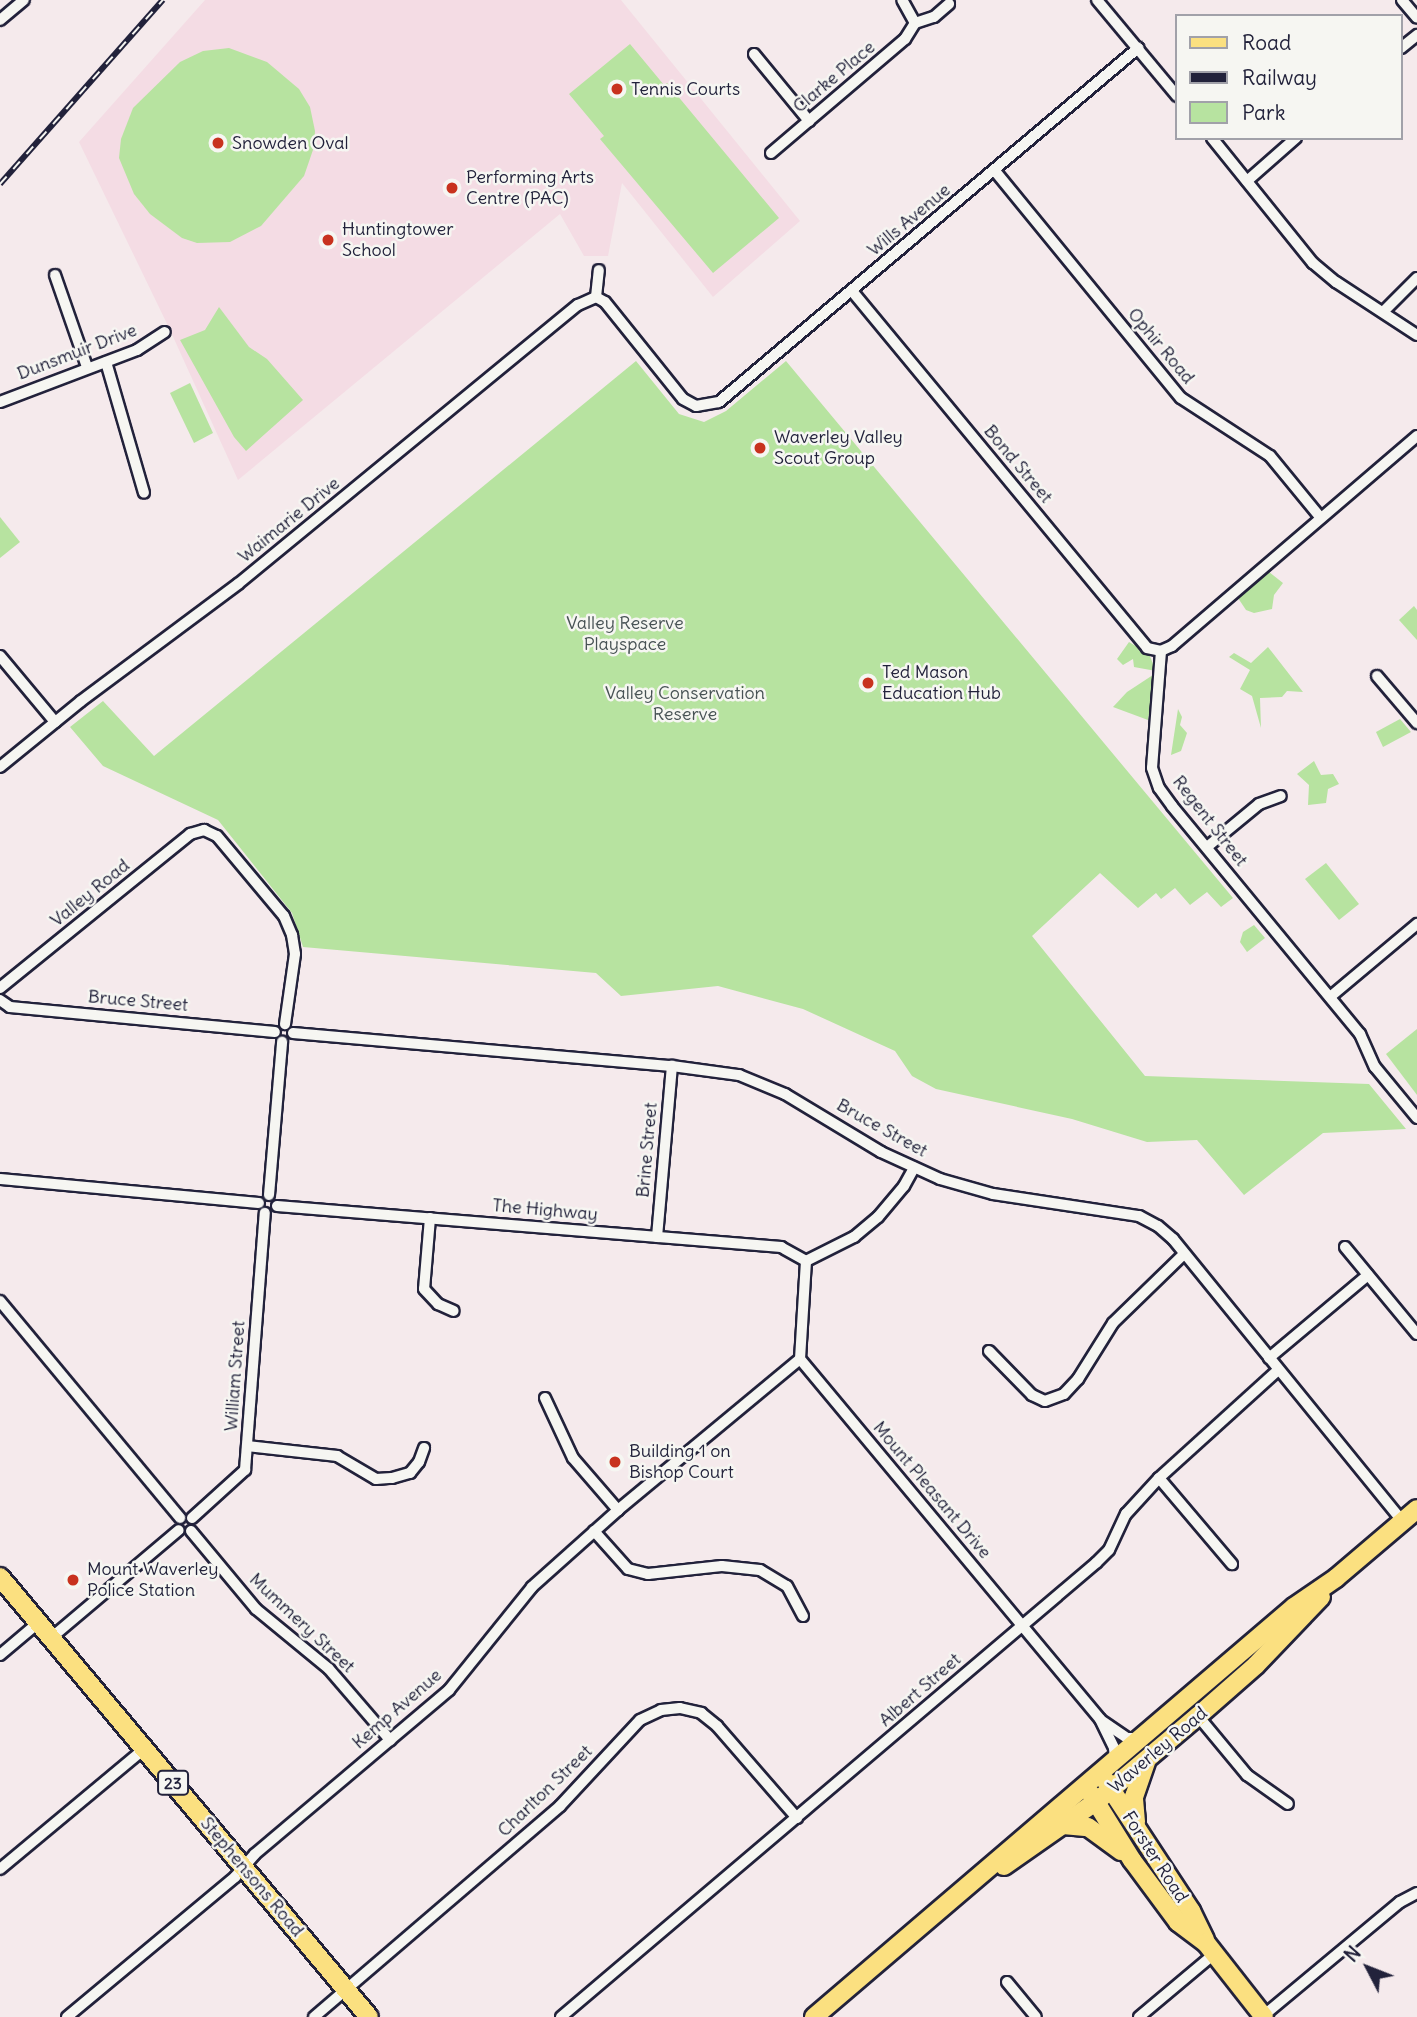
<!DOCTYPE html>
<style>
body{margin:0}
#map{position:relative;width:1417px;height:2017px;overflow:hidden;background:#f5eaec;font-family:Delius,sans-serif}
div>[style]{position:absolute}
[style*='--x']{left:calc(var(--x)*1px);top:calc(var(--y)*1px);width:calc(var(--w)*1px);rotate:calc(var(--a)*1deg)}
.built>*{inset:0;background:#f4dce4}
.green>*{inset:0;background:#b7e3a0}
.roads{filter:drop-shadow(2px 0 #22223b) drop-shadow(-2px 0 #22223b) drop-shadow(0 2px #22223b) drop-shadow(0 -2px #22223b)}
.street>*{height:10px;margin:-5px;padding:0 5px;transform-origin:5px;border-radius:5px;background:#f6f6f2}
.primary>*{height:18px;margin:-9px;padding:0 9px;transform-origin:9px;border-radius:9px;background:#fbe080}
.rail>*{height:6px;margin-top:-3px;transform-origin:0;background:repeating-linear-gradient(90deg,#f6f6f2 0 10px,#22223b 0 20px);box-sizing:border-box;border-block:2px solid #22223b}
.dots>*{width:19px;height:19px;translate:-50% -50%;box-sizing:border-box;border:4px solid #f6f6f2;border-radius:50%}
span{translate:-50% -50%;white-space:nowrap;text-align:center;line-height:1.15;-webkit-text-stroke:5px #f6f6f2;paint-order:stroke}
.shield-label span{padding:2px 5px;background:#f6f6f2;border:2px solid;border-radius:5px;-webkit-text-stroke-width:0}
.shield-label{font-size:16px;color:#22223b;font-weight:700}
.street-label{font-size:18px;color:#22223b}
.poi-label{font-size:18px;color:#22223b}
.left{translate:0 -50%;text-align:left}
.park-label{font-size:18px;color:#475254}
.legend{position:absolute;left:1175px;top:14px;width:228px;height:126px;box-sizing:border-box;background:#f6f6f2;border:2px solid #a1a1a9;margin:0;padding:9px 12px;list-style:none;font-size:21px;color:#22223b}
.legend li{display:flex;align-items:center;gap:14px;height:35px}
.legend b{width:35px;border:2px solid #a1a1a9}
.north{position:absolute;left:1333px;top:1933px;width:70px;height:70px;-webkit-text-stroke:5px #f6f6f2;paint-order:stroke;rotate:312deg;font-size:19px;font-weight:700;line-height:28px;text-align:center;color:#22223b}
.north::after{content:'';display:block;margin:auto;width:24px;height:32px;background:#22223b;clip-path:polygon(50% 0,100% 100%,50% 72%,0 100%)}
</style>
<div id="map">
<div class="built">
<i style="clip-path:polygon(205px 0,621px 0,800px 221px,713px 297px,622px 183px,608px 256px,584px 256px,560px 214px,238px 480px,170px 330px,79px 142px)"></i>
</div>
<div class="green">
<i style="clip-path:polygon(630px 44px,664px 85px,667px 83px,779px 218px,713px 273px,600px 139px,604px 136px,569px 94px)"></i>
<i style="clip-path:polygon(229px 48px,267px 62px,299px 89px,310px 107px,315px 131px,314px 147px,304px 176px,261px 226px,230px 242px,197px 243px,182px 238px,150px 214px,134px 194px,119px 158px,121px 139px,133px 108px,180px 62px,203px 51px)"></i>
<i style="clip-path:polygon(219px 307px,249px 347px,267px 359px,303px 400px,246px 451px,234px 437px,180px 340px,205px 330px)"></i>
<i style="clip-path:polygon(636px 361px,679px 414px,704px 422px,726px 411px,786px 361px,1233px 898px,1221px 907px,1207px 892px,1190px 905px,1175px 888px,1161px 899px,1156px 893px,1138px 908px,1100px 873px,1032px 936px,1145px 1076px,1369px 1084px,1406px 1129px,1323px 1133px,1244px 1195px,1197px 1140px,1147px 1142px,1072px 1119px,936px 1089px,912px 1076px,895px 1051px,803px 1009px,718px 986px,621px 996px,596px 973px,303px 947px,292px 913px,218px 820px,103px 766px,70px 727px,103px 701px,154px 756px)"></i>
<i style="clip-path:polygon(190px 383px,213px 433px,194px 443px,170px 393px)"></i>
<i style="clip-path:polygon(0 517px,20px 542px,0 558px)"></i>
<i style="clip-path:polygon(1269px 572px,1283px 583px,1274px 595px,1272px 609px,1254px 613px,1246px 610px,1238px 598px)"></i>
<i style="clip-path:polygon(1414px 606px,1417px 610px,1417px 640px,1399px 620px)"></i>
<i style="clip-path:polygon(1129px 642px,1149px 654px,1156px 671px,1134px 667px,1133px 659px,1123px 665px,1117px 659px)"></i>
<i style="clip-path:polygon(1268px 647px,1303px 692px,1287px 691px,1282px 697px,1260px 698px,1261px 728px,1252px 696px,1240px 689px,1250px 670px,1229px 657px,1234px 653px,1251px 663px)"></i>
<i style="clip-path:polygon(1156px 673px,1148px 720px,1113px 707px,1127px 692px)"></i>
<i style="clip-path:polygon(1178px 709px,1182px 717px,1180px 725px,1187px 733px,1181px 751px,1171px 755px)"></i>
<i style="clip-path:polygon(1400px 719px,1411px 732px,1383px 747px,1376px 732px)"></i>
<i style="clip-path:polygon(1314px 761px,1321px 775px,1333px 774px,1339px 784px,1328px 789px,1326px 803px,1308px 805px,1309px 785px,1297px 774px)"></i>
<i style="clip-path:polygon(1326px 863px,1359px 904px,1339px 920px,1305px 879px)"></i>
<i style="clip-path:polygon(1254px 925px,1265px 938px,1247px 952px,1240px 942px,1243px 932px)"></i>
<i style="clip-path:polygon(1417px 1029px,1417px 1095px,1386px 1054px)"></i>
</div>
<div class="roads">
<div class="street">
<i style="--x:1097;--y:0;--w:125;--a:50.2"></i>
<i style="--x:1402;--y:0;--w:23;--a:50"></i>
<i style="--x:0;--y:20;--w:31;--a:-40"></i>
<i style="--x:915;--y:23;--w:20;--a:-18"></i>
<i style="--x:934;--y:17;--w:20;--a:-41"></i>
<i style="--x:1401;--y:48;--w:21;--a:-39"></i>
<i style="--x:754;--y:54;--w:87;--a:50.6"></i>
<i style="--x:1212;--y:138;--w:161;--a:51.1"></i>
<i style="--x:1313;--y:263;--w:30;--a:40"></i>
<i style="--x:1336;--y:282;--w:97;--a:33.2"></i>
<i style="--x:771;--y:153;--w:176;--a:-40.4"></i>
<i style="--x:905;--y:39;--w:19;--a:-58"></i>
<i style="--x:915;--y:23;--w:26;--a:-119"></i>
<i style="--x:995;--y:171;--w:293;--a:50.7"></i>
<i style="--x:1181;--y:398;--w:106;--a:33.1"></i>
<i style="--x:1270;--y:456;--w:80;--a:50.6"></i>
<i style="--x:1247;--y:181;--w:65;--a:-41.3"></i>
<i style="--x:55;--y:275;--w:97;--a:70.8"></i>
<i style="--x:852;--y:291;--w:463;--a:50.4"></i>
<i style="--x:1147;--y:648;--w:14;--a:12"></i>
<i style="--x:596;--y:297;--w:27;--a:-84"></i>
<i style="--x:1383;--y:312;--w:48;--a:-45"></i>
<i style="--x:106;--y:362;--w:136;--a:73.8"></i>
<i style="--x:0;--y:402;--w:147;--a:-20.8"></i>
<i style="--x:137;--y:350;--w:33;--a:-33"></i>
<i style="--x:1417;--y:436;--w:323;--a:139.4"></i>
<i style="--x:1172;--y:646;--w:12;--a:156"></i>
<i style="--x:1161;--y:651;--w:117;--a:94.4"></i>
<i style="--x:1152;--y:768;--w:21;--a:71"></i>
<i style="--x:1159;--y:788;--w:22;--a:54"></i>
<i style="--x:1172;--y:806;--w:296;--a:50.5"></i>
<i style="--x:1360;--y:1034;--w:36;--a:66"></i>
<i style="--x:1375;--y:1067;--w:66;--a:50.5"></i>
<i style="--x:0;--y:656;--w:86;--a:50.2"></i>
<i style="--x:1377;--y:676;--w:62;--a:49.6"></i>
<i style="--x:0;--y:767;--w:104;--a:-39.2"></i>
<i style="--x:81;--y:701;--w:196;--a:-36.7"></i>
<i style="--x:238;--y:584;--w:440;--a:-39.4"></i>
<i style="--x:578;--y:305;--w:20;--a:-24"></i>
<i style="--x:596;--y:297;--w:10;--a:29"></i>
<i style="--x:605;--y:302;--w:124;--a:51.2"></i>
<i style="--x:683;--y:399;--w:15;--a:28"></i>
<i style="--x:696;--y:406;--w:23;--a:-10"></i>
<i style="--x:719;--y:402;--w:549;--a:-40.19"></i>
<i style="--x:1207;--y:847;--w:67;--a:-39.6"></i>
<i style="--x:1259;--y:804;--w:23;--a:-20"></i>
<i style="--x:0;--y:988;--w:245;--a:-39"></i>
<i style="--x:190;--y:834;--w:15;--a:-16"></i>
<i style="--x:204;--y:830;--w:14;--a:25"></i>
<i style="--x:217;--y:836;--w:104;--a:50.1"></i>
<i style="--x:284;--y:916;--w:21;--a:67"></i>
<i style="--x:292;--y:935;--w:19;--a:81"></i>
<i style="--x:295;--y:954;--w:71;--a:98.1"></i>
<i style="--x:1330;--y:997;--w:114;--a:-40"></i>
<i style="--x:0;--y:1000;--w:12;--a:35"></i>
<i style="--x:10;--y:1007;--w:266;--a:5.4"></i>
<i style="--x:293;--y:1033;--w:380;--a:5"></i>
<i style="--x:672;--y:1066;--w:68;--a:7.7"></i>
<i style="--x:739;--y:1075;--w:50;--a:22.4"></i>
<i style="--x:785;--y:1094;--w:112;--a:31.1"></i>
<i style="--x:881;--y:1152;--w:65;--a:24.6"></i>
<i style="--x:940;--y:1179;--w:55;--a:15.8"></i>
<i style="--x:993;--y:1194;--w:148;--a:8.6"></i>
<i style="--x:1139;--y:1216;--w:21;--a:28"></i>
<i style="--x:1158;--y:1226;--w:20;--a:41"></i>
<i style="--x:1173;--y:1239;--w:363;--a:50.9"></i>
<i style="--x:0;--y:1179;--w:260;--a:5.3"></i>
<i style="--x:269;--y:1195;--w:154;--a:-85.1"></i>
<i style="--x:277;--y:1206;--w:506;--a:4.65"></i>
<i style="--x:781;--y:1247;--w:29;--a:29"></i>
<i style="--x:430;--y:1218;--w:71;--a:94.8"></i>
<i style="--x:424;--y:1289;--w:21;--a:47"></i>
<i style="--x:438;--y:1304;--w:17;--a:24"></i>
<i style="--x:657;--y:1237;--w:172;--a:-85"></i>
<i style="--x:1345;--y:1247;--w:113;--a:50.4"></i>
<i style="--x:806;--y:1261;--w:98;--a:93.5"></i>
<i style="--x:800;--y:1359;--w:469;--a:50.2"></i>
<i style="--x:1100;--y:1719;--w:32;--a:64"></i>
<i style="--x:1114;--y:1748;--w:12;--a:85"></i>
<i style="--x:806;--y:1261;--w:54;--a:-26.6"></i>
<i style="--x:854;--y:1237;--w:31;--a:-40"></i>
<i style="--x:878;--y:1217;--w:40;--a:-50"></i>
<i style="--x:904;--y:1186;--w:21;--a:-61"></i>
<i style="--x:0;--y:1301;--w:282;--a:50.3"></i>
<i style="--x:989;--y:1351;--w:62;--a:45.7"></i>
<i style="--x:1032;--y:1395;--w:14;--a:25"></i>
<i style="--x:1045;--y:1401;--w:20;--a:-20"></i>
<i style="--x:1064;--y:1394;--w:21;--a:-47"></i>
<i style="--x:1078;--y:1379;--w:66;--a:-58"></i>
<i style="--x:1113;--y:1323;--w:99;--a:-44.2"></i>
<i style="--x:1269;--y:1358;--w:129;--a:-40"></i>
<i style="--x:545;--y:1398;--w:66;--a:65"></i>
<i style="--x:573;--y:1458;--w:69;--a:49.1"></i>
<i style="--x:247;--y:1446;--w:91;--a:6.3"></i>
<i style="--x:337;--y:1456;--w:45;--a:30.5"></i>
<i style="--x:376;--y:1479;--w:16;--a:-4"></i>
<i style="--x:392;--y:1478;--w:19;--a:-16"></i>
<i style="--x:410;--y:1473;--w:14;--a:-51"></i>
<i style="--x:419;--y:1462;--w:15;--a:-70"></i>
<i style="--x:1159;--y:1478;--w:113;--a:49.7"></i>
<i style="--x:192;--y:1518;--w:72;--a:-42.2"></i>
<i style="--x:245;--y:1470;--w:258;--a:-85.6"></i>
<i style="--x:191;--y:1531;--w:102;--a:50.2"></i>
<i style="--x:256;--y:1609;--w:94;--a:39.4"></i>
<i style="--x:329;--y:1669;--w:94;--a:49.3"></i>
<i style="--x:594;--y:1531;--w:51;--a:48.2"></i>
<i style="--x:628;--y:1569;--w:21;--a:14"></i>
<i style="--x:648;--y:1574;--w:74;--a:-6.2"></i>
<i style="--x:722;--y:1566;--w:38;--a:6"></i>
<i style="--x:760;--y:1570;--w:31;--a:31"></i>
<i style="--x:787;--y:1586;--w:34;--a:62"></i>
<i style="--x:51;--y:1638;--w:167;--a:-40.2"></i>
<i style="--x:0;--y:1655;--w:51;--a:-40.2"></i>
<i style="--x:1198;--y:1716;--w:77;--a:50.3"></i>
<i style="--x:1247;--y:1775;--w:50;--a:35.3"></i>
<i style="--x:1102;--y:1721;--w:30;--a:34"></i>
<i style="--x:1127;--y:1738;--w:13;--a:0"></i>
<i style="--x:0;--y:1869;--w:187;--a:-39.8"></i>
<i style="--x:1007;--y:1982;--w:45;--a:50.4"></i>
<i style="--x:1263;--y:2016;--w:178;--a:-39.8"></i>
<i style="--x:1400;--y:1902;--w:19;--a:-28"></i>
<i style="--x:67;--y:2017;--w:219;--a:-39.8"></i>
<i style="--x:235;--y:1877;--w:30;--a:-49"></i>
<i style="--x:255;--y:1854;--w:254;--a:-40.2"></i>
<i style="--x:449;--y:1690;--w:132;--a:-51.1"></i>
<i style="--x:532;--y:1587;--w:115;--a:-41.8"></i>
<i style="--x:618;--y:1510;--w:236;--a:-39.7"></i>
<i style="--x:314;--y:2017;--w:324;--a:-40.6"></i>
<i style="--x:560;--y:1806;--w:117;--a:-47.1"></i>
<i style="--x:640;--y:1720;--w:23;--a:-25"></i>
<i style="--x:661;--y:1710;--w:19;--a:-6"></i>
<i style="--x:680;--y:1708;--w:22;--a:13"></i>
<i style="--x:701;--y:1713;--w:21;--a:39"></i>
<i style="--x:717;--y:1726;--w:122;--a:49"></i>
<i style="--x:561;--y:2017;--w:702;--a:-40.32"></i>
<i style="--x:1096;--y:1563;--w:18;--a:-45"></i>
<i style="--x:1109;--y:1550;--w:40;--a:-65"></i>
<i style="--x:1126;--y:1514;--w:49;--a:-47.5"></i>
<i style="--x:1159;--y:1478;--w:161;--a:-42.2"></i>
<i style="--x:1139;--y:2017;--w:98;--a:-40"></i>
</div>
<div class="primary">
<i style="--x:0;--y:1577;--w:574;--a:50.02"></i>
<i style="--x:1105;--y:1780;--w:157;--a:56.7"></i>
<i style="--x:1191;--y:1911;--w:32;--a:64"></i>
<i style="--x:1091;--y:1794;--w:78;--a:58.2"></i>
<i style="--x:1132;--y:1860;--w:77;--a:53.4"></i>
<i style="--x:1178;--y:1922;--w:35;--a:37"></i>
<i style="--x:1206;--y:1943;--w:94;--a:51.9"></i>
<i style="--x:1136;--y:1822;--w:25;--a:-95"></i>
<i style="--x:1134;--y:1797;--w:37;--a:-71"></i>
<i style="--x:1063;--y:1825;--w:25;--a:5"></i>
<i style="--x:1088;--y:1827;--w:41;--a:36"></i>
<i style="--x:1004;--y:1866;--w:113;--a:-35"></i>
<i style="--x:1097;--y:1801;--w:132;--a:-40.1"></i>
<i style="--x:1198;--y:1716;--w:77;--a:-41.3"></i>
<i style="--x:1256;--y:1665;--w:94;--a:-46.3"></i>
<i style="--x:814;--y:2017;--w:631;--a:-40.5"></i>
<i style="--x:1294;--y:1607;--w:51;--a:-34.6"></i>
<i style="--x:1336;--y:1578;--w:106;--a:-40.4"></i>
</div>
</div>
<div class="rail">
<i style="--x:0;--y:184;--w:246;--a:-48.5"></i>
</div>
<div class="dots">
<i style="left:617px;top:89px;background:#c8321e"></i>
<i style="left:218px;top:143px;background:#c8321e"></i>
<i style="left:452px;top:188px;background:#c8321e"></i>
<i style="left:328px;top:240px;background:#c8321e"></i>
<i style="left:760px;top:448px;background:#c8321e"></i>
<i style="left:868px;top:683px;background:#c8321e"></i>
<i style="left:615px;top:1462px;background:#c8321e"></i>
<i style="left:73px;top:1580px;background:#c8321e"></i>
</div>
<div class="shield-label">
<span style="left:173px;top:1783px">23</span>
</div>
<div class="street-label">
<span style="left:834px;top:77px;rotate:-40deg">Clarke Place</span>
<span style="left:909px;top:220px;rotate:-40deg">Wills Avenue</span>
<span style="left:1161px;top:346px;rotate:50deg">Ophir Road</span>
<span style="left:77px;top:352px;rotate:-21deg">Dunsmuir Drive</span>
<span style="left:1018px;top:464px;rotate:50deg">Bond Street</span>
<span style="left:289px;top:520px;rotate:-39deg">Waimarie Drive</span>
<span style="left:1210px;top:821px;rotate:52deg">Regent Street</span>
<span style="left:90px;top:893px;rotate:-39deg">Valley Road</span>
<span style="left:138px;top:1001px;rotate:5deg">Bruce Street</span>
<span style="left:882px;top:1128px;rotate:29deg">Bruce Street</span>
<span style="left:647px;top:1150px;rotate:-85deg">Brine Street</span>
<span style="left:545px;top:1210px;rotate:5deg">The Highway</span>
<span style="left:235px;top:1376px;rotate:-86deg">William Street</span>
<span style="left:932px;top:1490px;rotate:50deg">Mount Pleasant Drive</span>
<span style="left:302px;top:1623px;rotate:43deg">Mummery Street</span>
<span style="left:920px;top:1690px;rotate:-41deg">Albert Street</span>
<span style="left:397px;top:1709px;rotate:-41deg">Kemp Avenue</span>
<span style="left:1158px;top:1750px;rotate:-40deg">Waverley Road</span>
<span style="left:545px;top:1791px;rotate:-44deg">Charlton Street</span>
<span style="left:1155px;top:1857px;rotate:57deg">Forster Road</span>
<span style="left:252px;top:1877px;rotate:50deg">Stephensons Road</span>
</div>
<div class="poi-label">
<span class="left" style="left:631px;top:89px">Tennis Courts</span>
<span class="left" style="left:232px;top:143px">Snowden Oval</span>
<span class="left" style="left:466px;top:188px">Performing Arts<br>Centre (PAC)</span>
<span class="left" style="left:342px;top:240px">Huntingtower<br>School</span>
<span class="left" style="left:774px;top:448px">Waverley Valley<br>Scout Group</span>
<span class="left" style="left:882px;top:683px">Ted Mason<br>Education Hub</span>
<span class="left" style="left:629px;top:1462px">Building 1 on<br>Bishop Court</span>
<span class="left" style="left:87px;top:1580px">Mount Waverley<br>Police Station</span>
</div>
<div class="park-label">
<span style="left:625px;top:634px">Valley Reserve<br>Playspace</span>
<span style="left:685px;top:704px">Valley Conservation<br>Reserve</span>
</div>
<ul class="legend">
<li><b style="height:9px;background:#fbe080"></b>Road</li>
<li><b style="height:9px;background:#22223b"></b>Railway</li>
<li><b style="height:19px;background:#b7e3a0"></b>Park</li>
</ul>
<div class="north">N</div>
</div>
